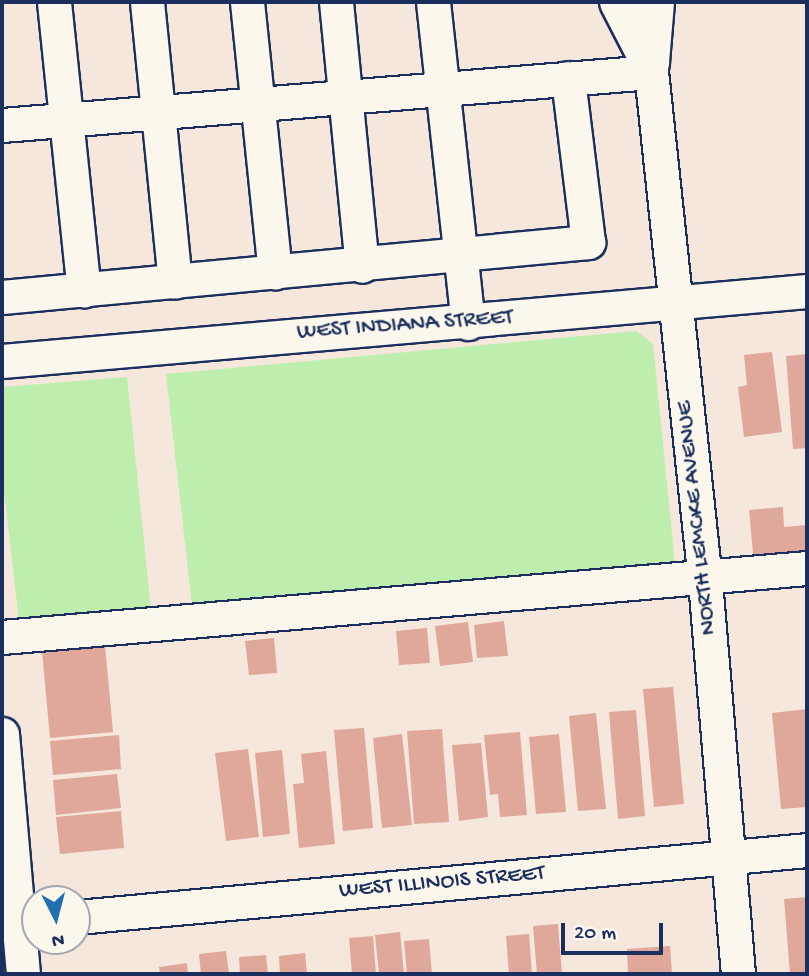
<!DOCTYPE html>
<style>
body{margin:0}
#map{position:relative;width:809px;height:976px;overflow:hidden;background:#f6e7dc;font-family:"Gochi Hand",sans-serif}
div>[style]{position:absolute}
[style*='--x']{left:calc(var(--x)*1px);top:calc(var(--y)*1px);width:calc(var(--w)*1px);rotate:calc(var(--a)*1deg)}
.green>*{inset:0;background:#bdeead}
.building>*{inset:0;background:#e0a79b}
.roads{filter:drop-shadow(2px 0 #1b2f5e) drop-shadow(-2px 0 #1b2f5e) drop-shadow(0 2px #1b2f5e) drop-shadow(0 -2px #1b2f5e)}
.minor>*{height:33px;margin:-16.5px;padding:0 16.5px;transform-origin:16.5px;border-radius:16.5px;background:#fbf7ec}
.highway>*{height:38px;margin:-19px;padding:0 19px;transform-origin:19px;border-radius:19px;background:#fbf7ec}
span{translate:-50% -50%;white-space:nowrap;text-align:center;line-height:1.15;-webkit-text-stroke:5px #fbf7ec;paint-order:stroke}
.street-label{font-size:23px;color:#1b2f5e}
.frame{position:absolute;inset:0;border:4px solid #1b2f5e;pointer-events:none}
.north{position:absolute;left:21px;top:885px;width:70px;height:70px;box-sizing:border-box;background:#fbf7ec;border:2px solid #a1a7b3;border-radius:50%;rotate:174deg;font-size:19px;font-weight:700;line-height:28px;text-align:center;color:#1b2f5e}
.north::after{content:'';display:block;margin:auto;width:24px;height:32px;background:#1f6fb2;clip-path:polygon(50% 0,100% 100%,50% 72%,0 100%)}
.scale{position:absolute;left:561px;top:923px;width:102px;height:32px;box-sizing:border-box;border:4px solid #1b2f5e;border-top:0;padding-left:9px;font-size:21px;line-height:24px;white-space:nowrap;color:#1b2f5e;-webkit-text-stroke:5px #fbf7ec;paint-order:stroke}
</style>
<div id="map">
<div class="green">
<i style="clip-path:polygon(636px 331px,653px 344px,676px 574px,193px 615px,166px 374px)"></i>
<i style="clip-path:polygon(127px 377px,152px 619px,20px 629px,2px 474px,2px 387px)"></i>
</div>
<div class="building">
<i style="clip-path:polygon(772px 352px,782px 432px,744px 437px,738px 387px,747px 385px,744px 355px)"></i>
<i style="clip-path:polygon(807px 354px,807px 448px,793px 449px,786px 356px)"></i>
<i style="clip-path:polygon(783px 507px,784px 527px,807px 525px,807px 560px,754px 564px,749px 510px)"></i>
<i style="clip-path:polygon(504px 621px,508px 656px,477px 658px,474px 625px)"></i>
<i style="clip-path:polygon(468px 622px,473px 662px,440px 666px,435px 626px)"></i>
<i style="clip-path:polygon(427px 628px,430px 663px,399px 665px,396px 631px)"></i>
<i style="clip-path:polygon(274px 638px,277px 673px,249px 675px,245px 641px)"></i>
<i style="clip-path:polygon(105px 645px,113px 732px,50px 738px,42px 651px)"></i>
<i style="clip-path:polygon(673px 687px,684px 804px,654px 807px,643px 689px)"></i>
<i style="clip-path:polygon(807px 709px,807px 807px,781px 809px,772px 713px)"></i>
<i style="clip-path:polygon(636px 710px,645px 816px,618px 819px,609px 712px)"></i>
<i style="clip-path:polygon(596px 713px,606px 809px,578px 811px,569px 716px)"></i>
<i style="clip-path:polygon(364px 728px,373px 828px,343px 831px,334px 730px)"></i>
<i style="clip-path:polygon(442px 729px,449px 822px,414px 824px,407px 731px)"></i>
<i style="clip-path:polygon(520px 732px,527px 815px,500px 817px,498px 794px,490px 795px,484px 735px)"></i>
<i style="clip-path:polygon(402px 734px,412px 825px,382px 828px,373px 738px)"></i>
<i style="clip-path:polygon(559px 734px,566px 812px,536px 814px,529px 737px)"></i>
<i style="clip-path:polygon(119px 735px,121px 769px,53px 775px,50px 741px)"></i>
<i style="clip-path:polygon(481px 743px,488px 817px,459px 821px,452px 745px)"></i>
<i style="clip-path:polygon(248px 749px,259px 837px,226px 841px,215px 753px)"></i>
<i style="clip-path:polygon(282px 750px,290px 834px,263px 837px,255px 753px)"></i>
<i style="clip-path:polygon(326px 751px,335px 844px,299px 848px,293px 784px,304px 783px,301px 754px)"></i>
<i style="clip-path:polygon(117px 774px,121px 808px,56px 815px,53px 780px)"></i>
<i style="clip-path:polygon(121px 811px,124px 848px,60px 854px,56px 817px)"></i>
<i style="clip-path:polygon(807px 897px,807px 974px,790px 974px,784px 899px)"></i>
<i style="clip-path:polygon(558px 924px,562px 974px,537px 974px,533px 926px)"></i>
<i style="clip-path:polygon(400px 932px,404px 974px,379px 974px,375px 935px)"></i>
<i style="clip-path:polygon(529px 934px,532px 974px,509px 974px,506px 936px)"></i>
<i style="clip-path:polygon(373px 936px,376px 974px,352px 974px,349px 938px)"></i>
<i style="clip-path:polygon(429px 939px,432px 974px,407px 974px,404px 941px)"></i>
<i style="clip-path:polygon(670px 946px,672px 974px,628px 974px,627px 949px)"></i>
<i style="clip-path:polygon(226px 951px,229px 974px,201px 974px,199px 954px)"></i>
<i style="clip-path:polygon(305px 953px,307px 974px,280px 974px,279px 956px)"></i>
<i style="clip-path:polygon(266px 955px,268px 974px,240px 974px,239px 957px)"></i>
<i style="clip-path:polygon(187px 963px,188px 974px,160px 974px,159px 967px)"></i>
</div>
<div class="roads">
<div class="minor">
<i style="--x:54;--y:2;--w:290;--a:84.1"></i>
<i style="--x:147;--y:2;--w:281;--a:84.3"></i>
<i style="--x:247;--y:2;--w:272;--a:84.1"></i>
<i style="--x:336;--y:2;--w:265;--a:84.4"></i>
<i style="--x:433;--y:2;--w:323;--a:83.8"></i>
<i style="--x:650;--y:62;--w:522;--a:83.95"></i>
<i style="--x:705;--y:581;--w:394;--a:85.2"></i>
<i style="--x:2;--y:125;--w:651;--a:-4.67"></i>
<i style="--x:2;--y:297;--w:589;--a:-5.36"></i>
<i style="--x:588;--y:242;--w:165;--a:-97"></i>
<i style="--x:2;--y:361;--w:808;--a:-4.97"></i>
<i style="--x:2;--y:637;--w:808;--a:-4.9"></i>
<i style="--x:2;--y:734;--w:241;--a:85"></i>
<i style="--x:77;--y:917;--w:733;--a:-5.24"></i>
</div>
<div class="highway">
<i style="--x:619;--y:2;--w:68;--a:62.7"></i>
<i style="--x:650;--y:62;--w:60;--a:-85.2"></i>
</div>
</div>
<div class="street-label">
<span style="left:405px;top:326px;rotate:-4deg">WEST INDIANA STREET</span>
<span style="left:698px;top:518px;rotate:-96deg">NORTH LEMCKE AVENUE</span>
<span style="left:442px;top:883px;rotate:-5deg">WEST ILLINOIS STREET</span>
</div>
<div class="frame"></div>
<div class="north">N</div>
<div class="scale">20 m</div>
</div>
